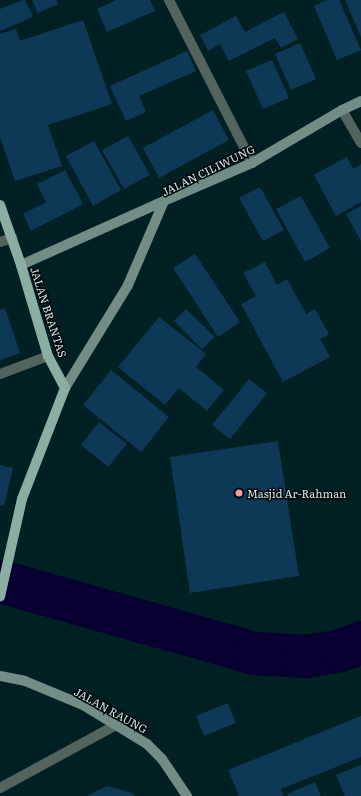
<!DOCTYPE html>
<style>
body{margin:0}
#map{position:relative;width:361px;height:796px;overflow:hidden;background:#002024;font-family:Literata,serif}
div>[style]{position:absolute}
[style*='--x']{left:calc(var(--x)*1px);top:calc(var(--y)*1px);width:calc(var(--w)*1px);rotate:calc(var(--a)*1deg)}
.river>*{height:43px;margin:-21.5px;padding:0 21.5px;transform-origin:21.5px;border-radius:21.5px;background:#070030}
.building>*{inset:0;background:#0e3956}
.lane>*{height:10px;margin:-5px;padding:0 5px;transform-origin:5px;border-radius:5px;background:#53635e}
.street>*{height:10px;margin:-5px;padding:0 5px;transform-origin:5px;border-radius:5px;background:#53635e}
.secondary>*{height:10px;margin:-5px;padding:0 5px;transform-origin:5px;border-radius:5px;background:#728d85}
.primary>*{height:10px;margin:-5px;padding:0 5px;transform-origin:5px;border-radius:5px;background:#8baea3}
.dots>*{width:11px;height:11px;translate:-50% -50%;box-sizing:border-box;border:2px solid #00080a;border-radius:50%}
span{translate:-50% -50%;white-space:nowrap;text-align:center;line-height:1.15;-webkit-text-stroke:3px #00080a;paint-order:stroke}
.street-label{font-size:11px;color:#d0e7ea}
.poi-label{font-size:11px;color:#d0e7ea}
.left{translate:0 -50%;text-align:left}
</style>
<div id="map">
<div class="river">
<i style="--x:0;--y:581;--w:265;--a:15.8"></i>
<i style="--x:255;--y:653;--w:49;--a:3.5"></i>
<i style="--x:304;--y:656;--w:36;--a:-9"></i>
<i style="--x:340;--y:650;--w:22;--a:-21"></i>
</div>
<div class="building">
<i style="clip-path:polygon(23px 0,25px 0,33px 17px,0 31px,0 9px)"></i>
<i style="clip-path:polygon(32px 0,56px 0,58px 4px,38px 13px)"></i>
<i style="clip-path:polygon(116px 0,150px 0,155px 11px,107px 32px,97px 9px)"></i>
<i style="clip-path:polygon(327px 0,339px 0,361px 50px,337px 60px,314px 6px)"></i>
<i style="clip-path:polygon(345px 0,361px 0,361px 37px)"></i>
<i style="clip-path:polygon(284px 12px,298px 39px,281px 48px,275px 38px,229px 61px,220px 44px,208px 51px,200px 35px,236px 16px,245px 32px)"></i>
<i style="clip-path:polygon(83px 20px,112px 104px,48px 125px,62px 166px,15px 181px,0 137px,0 34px,16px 29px,20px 41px)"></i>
<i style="clip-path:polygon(300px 43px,316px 79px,291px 90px,275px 54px)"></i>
<i style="clip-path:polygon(187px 51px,196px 71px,139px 96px,146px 112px,126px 121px,110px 86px)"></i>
<i style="clip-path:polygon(272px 60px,289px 98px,263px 109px,246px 71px)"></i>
<i style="clip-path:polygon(213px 110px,229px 140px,159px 178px,143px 148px)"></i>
<i style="clip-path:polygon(128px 136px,150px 175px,124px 189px,102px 150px)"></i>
<i style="clip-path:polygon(94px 141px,121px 190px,93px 206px,66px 156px)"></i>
<i style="clip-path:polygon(347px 157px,353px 169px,361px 164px,361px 202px,336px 216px,314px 175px)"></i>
<i style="clip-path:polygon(65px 170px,83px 204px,31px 231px,23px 214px,46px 202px,37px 184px)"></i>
<i style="clip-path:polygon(260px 187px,284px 230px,263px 241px,239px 198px)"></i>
<i style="clip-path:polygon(301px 196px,330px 248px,305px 262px,276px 209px)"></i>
<i style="clip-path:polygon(361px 206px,361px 241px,346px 214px)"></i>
<i style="clip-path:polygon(195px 254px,240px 322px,218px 337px,173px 268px)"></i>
<i style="clip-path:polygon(265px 262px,277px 285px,287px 279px,306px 314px,315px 309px,329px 334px,320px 339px,330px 357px,283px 382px,241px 304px,256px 296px,243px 273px)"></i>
<i style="clip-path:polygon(5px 308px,20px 353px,0 360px,0 310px)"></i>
<i style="clip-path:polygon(186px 309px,215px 337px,202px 349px,174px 321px)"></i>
<i style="clip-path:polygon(159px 317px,206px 354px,196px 367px,224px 390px,207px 411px,179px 388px,165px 405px,118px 367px)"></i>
<i style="clip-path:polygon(111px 370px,169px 417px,141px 452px,83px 405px)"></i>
<i style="clip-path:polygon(249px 379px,267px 393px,230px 439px,212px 425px)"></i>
<i style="clip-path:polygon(99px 422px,127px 444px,108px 467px,81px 445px)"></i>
<i style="clip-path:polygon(278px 441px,299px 576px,190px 593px,170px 457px)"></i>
<i style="clip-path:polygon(0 465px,13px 468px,4px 506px,0 505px)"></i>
<i style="clip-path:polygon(228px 703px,236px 723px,204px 736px,196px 716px)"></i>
<i style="clip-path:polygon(361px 716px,361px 757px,281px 789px,284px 796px,239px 796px,228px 770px)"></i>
<i style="clip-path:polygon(361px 765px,361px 796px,345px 796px,336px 775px)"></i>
<i style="clip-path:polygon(315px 782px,321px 796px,288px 796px,287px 794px)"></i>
<i style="clip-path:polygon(107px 786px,133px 793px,134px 796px,87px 796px)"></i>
</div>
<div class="lane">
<i style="--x:0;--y:788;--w:132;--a:-28.5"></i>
</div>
<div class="street">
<i style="--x:169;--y:0;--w:183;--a:63"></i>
<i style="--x:342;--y:110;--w:38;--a:60"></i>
<i style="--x:0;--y:242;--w:13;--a:-18"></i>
<i style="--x:0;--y:374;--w:51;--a:-20.6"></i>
</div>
<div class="secondary">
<i style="--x:21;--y:265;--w:157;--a:-24.1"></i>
<i style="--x:65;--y:388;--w:121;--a:-58.5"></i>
<i style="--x:128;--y:285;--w:91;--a:-66.8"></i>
<i style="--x:164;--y:201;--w:96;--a:-23.4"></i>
<i style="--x:252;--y:163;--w:104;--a:-30.5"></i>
<i style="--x:342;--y:110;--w:21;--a:-25"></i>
<i style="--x:0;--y:676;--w:25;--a:11"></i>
<i style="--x:25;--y:681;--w:63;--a:22.5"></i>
<i style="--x:83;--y:705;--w:75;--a:31.4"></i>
<i style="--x:147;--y:744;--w:21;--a:45"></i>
<i style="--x:162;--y:759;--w:45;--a:56"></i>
</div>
<div class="primary">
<i style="--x:0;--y:205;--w:64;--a:70.7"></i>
<i style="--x:21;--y:265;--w:95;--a:73.5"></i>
<i style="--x:48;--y:356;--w:36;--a:62"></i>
<i style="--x:65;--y:388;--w:119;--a:111.2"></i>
<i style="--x:22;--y:499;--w:100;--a:102.7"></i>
</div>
<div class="dots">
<i style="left:239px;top:493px;background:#f59b9b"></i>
</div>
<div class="street-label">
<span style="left:208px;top:170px;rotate:-26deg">JALAN CILIWUNG</span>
<span style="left:49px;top:312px;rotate:72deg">JALAN BRANTAS</span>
<span style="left:111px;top:710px;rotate:29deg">JALAN RAUNG</span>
</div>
<div class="poi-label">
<span class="left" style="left:247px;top:493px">Masjid Ar-Rahman</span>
</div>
</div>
